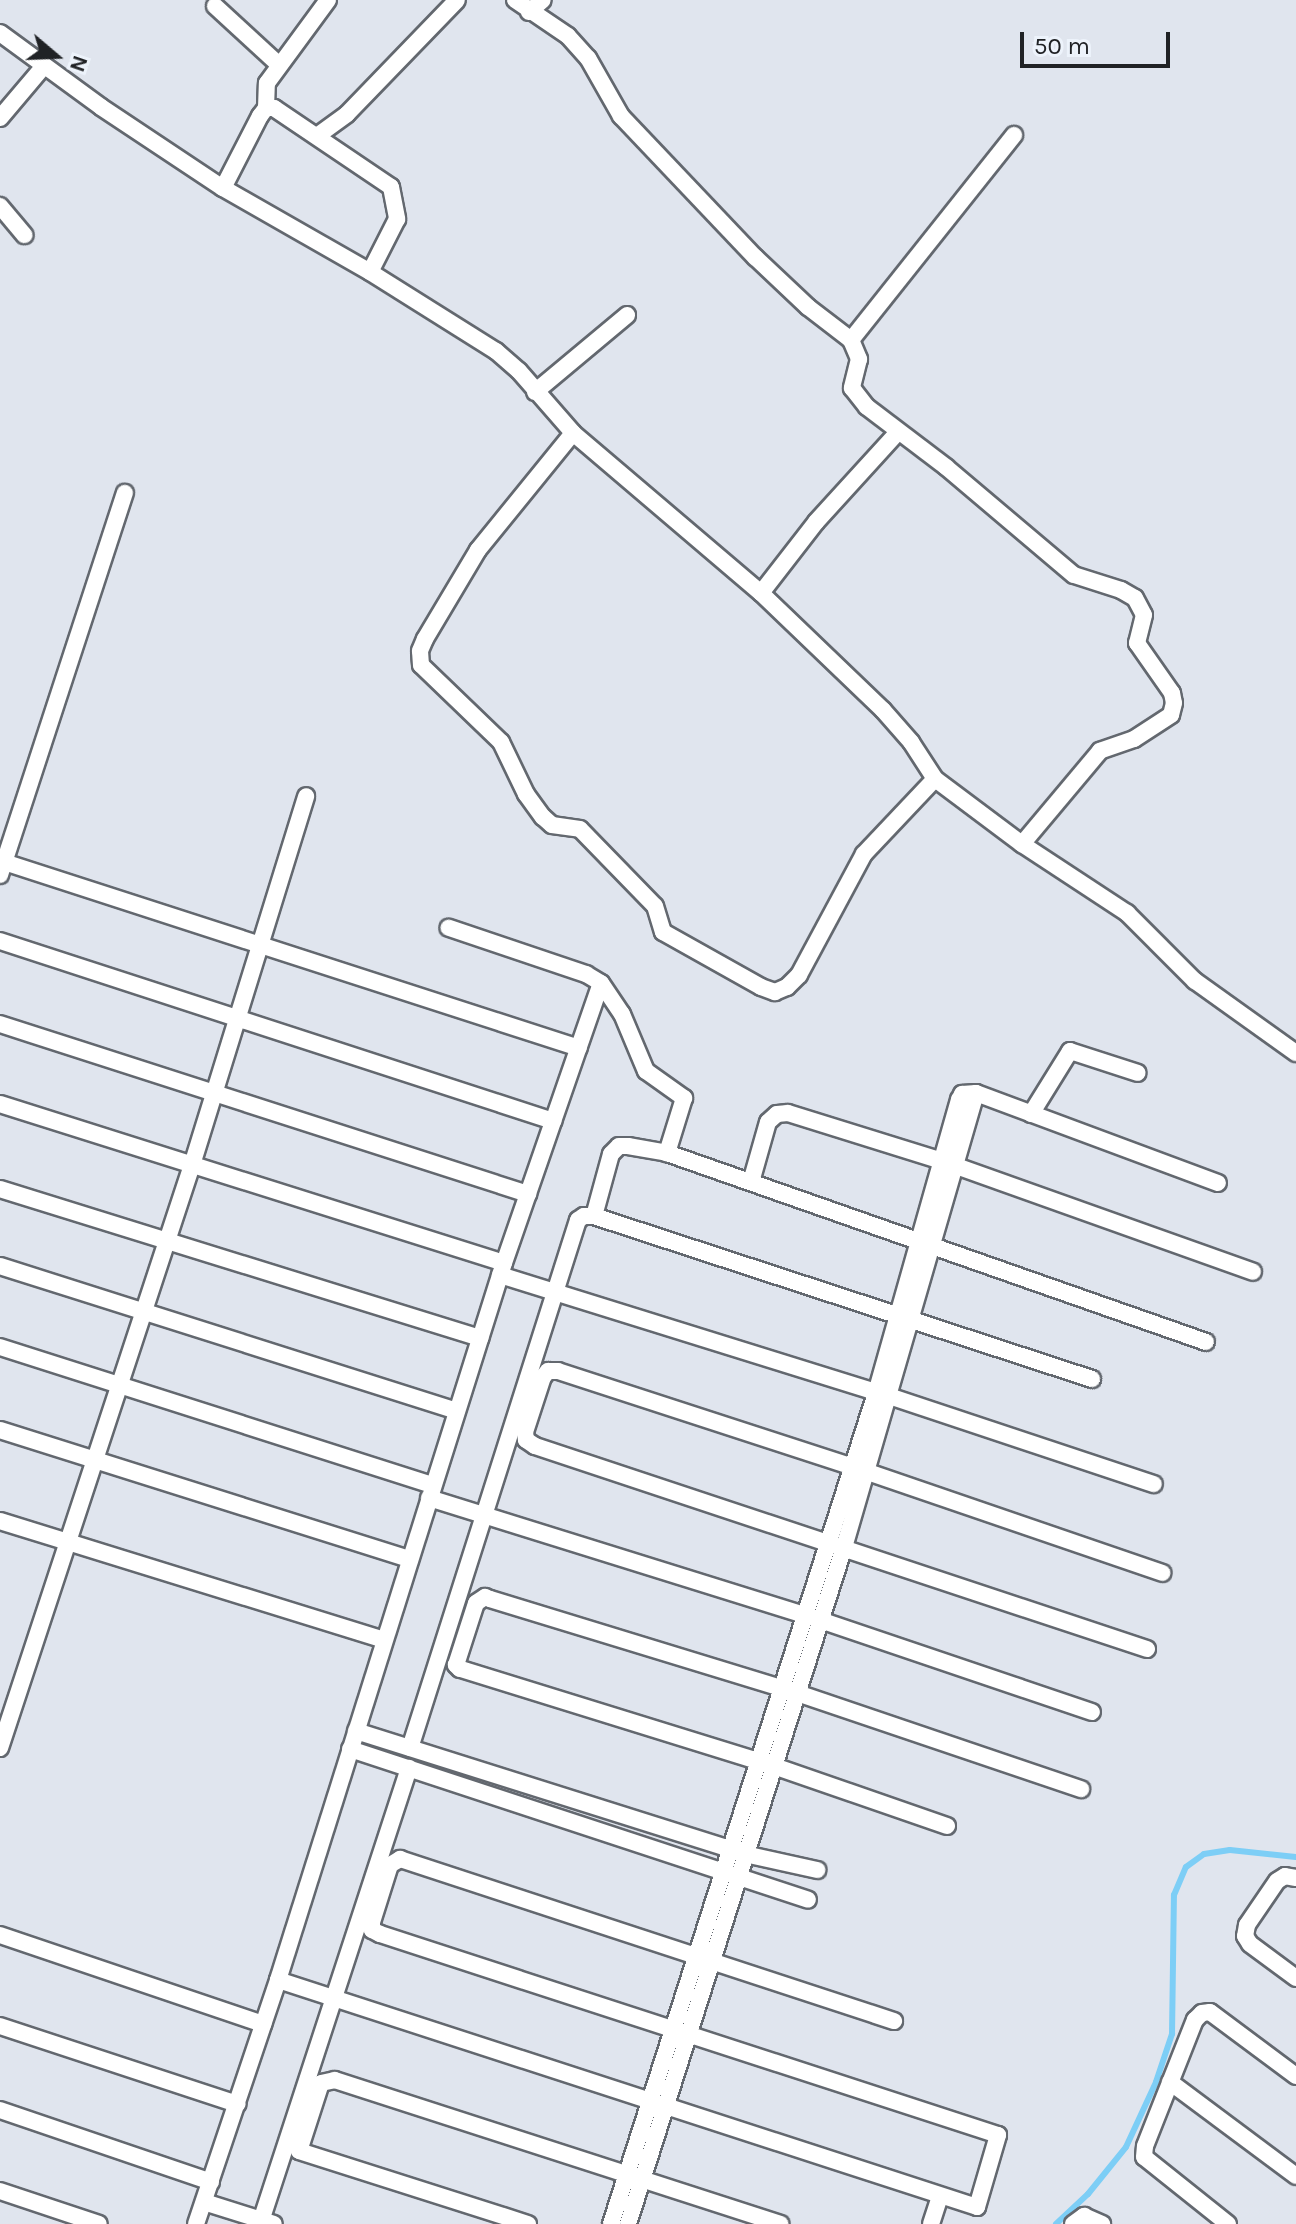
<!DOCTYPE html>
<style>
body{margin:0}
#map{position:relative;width:1296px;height:2224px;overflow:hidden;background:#e0e5ee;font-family:Karla,sans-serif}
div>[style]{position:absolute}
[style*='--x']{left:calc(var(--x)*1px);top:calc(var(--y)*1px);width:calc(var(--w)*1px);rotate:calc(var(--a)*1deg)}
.stream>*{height:6px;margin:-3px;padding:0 3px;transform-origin:3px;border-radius:3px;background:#7dcef6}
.roads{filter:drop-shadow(2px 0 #63686f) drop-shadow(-2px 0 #63686f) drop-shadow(0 2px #63686f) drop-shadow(0 -2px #63686f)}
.street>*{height:16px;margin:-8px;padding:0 8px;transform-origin:8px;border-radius:8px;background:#fff}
span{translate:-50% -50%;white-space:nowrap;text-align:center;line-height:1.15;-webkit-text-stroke:6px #edf3fb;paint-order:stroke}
.north{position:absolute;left:16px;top:16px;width:80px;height:80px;-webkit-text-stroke:6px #edf3fb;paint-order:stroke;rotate:109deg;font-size:22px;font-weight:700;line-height:32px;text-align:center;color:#202225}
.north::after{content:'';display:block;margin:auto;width:28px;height:36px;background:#202225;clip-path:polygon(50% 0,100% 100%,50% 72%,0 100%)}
.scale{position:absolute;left:1020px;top:32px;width:150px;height:36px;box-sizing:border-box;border:4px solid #202225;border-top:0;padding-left:10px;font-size:24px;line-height:28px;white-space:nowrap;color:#202225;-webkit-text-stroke:6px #edf3fb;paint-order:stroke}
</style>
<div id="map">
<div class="stream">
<i style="--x:1056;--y:2224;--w:44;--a:-43.2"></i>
<i style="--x:1088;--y:2194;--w:60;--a:-51"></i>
<i style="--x:1126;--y:2147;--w:72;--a:-65.2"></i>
<i style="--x:1156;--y:2082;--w:51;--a:-71.6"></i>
<i style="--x:1172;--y:2034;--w:139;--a:-89.2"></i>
<i style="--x:1174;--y:1895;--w:30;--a:-67"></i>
<i style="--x:1186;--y:1867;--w:22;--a:-36"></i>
<i style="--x:1204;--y:1854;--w:26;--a:-9"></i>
<i style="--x:1230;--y:1850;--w:66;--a:6.1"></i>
</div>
<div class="roads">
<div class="street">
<i style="--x:515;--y:0;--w:64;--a:34.2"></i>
<i style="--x:568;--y:36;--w:30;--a:48"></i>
<i style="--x:588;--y:58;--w:67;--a:60.4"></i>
<i style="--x:621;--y:116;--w:195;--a:46.5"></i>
<i style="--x:755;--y:257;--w:73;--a:43.3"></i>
<i style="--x:808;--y:307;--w:54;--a:37.5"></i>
<i style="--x:851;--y:340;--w:21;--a:67"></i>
<i style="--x:859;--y:359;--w:30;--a:104"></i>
<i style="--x:852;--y:388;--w:24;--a:52"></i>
<i style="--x:867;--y:407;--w:99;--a:37.2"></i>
<i style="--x:946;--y:467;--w:167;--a:40.2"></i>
<i style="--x:1074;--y:575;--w:49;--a:17.7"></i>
<i style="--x:1121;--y:590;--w:16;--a:30"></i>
<i style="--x:1135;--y:598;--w:19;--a:62"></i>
<i style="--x:1144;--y:615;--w:29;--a:104"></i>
<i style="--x:1137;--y:643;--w:61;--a:55"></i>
<i style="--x:1172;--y:693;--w:10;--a:79"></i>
<i style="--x:1174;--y:703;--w:12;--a:104"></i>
<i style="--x:1171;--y:715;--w:44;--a:147"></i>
<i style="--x:1134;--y:739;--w:36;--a:161"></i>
<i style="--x:1100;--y:751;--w:121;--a:130"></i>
<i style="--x:215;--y:6;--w:86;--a:42.6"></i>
<i style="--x:529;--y:12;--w:18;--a:-41"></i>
<i style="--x:0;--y:33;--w:125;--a:36.2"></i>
<i style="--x:101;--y:107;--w:146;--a:33.6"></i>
<i style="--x:223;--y:188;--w:169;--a:29.7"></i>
<i style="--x:370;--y:272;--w:149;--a:32.1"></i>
<i style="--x:496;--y:351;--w:30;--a:41"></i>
<i style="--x:519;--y:371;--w:82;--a:48.9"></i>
<i style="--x:573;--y:433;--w:247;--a:40.4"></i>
<i style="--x:761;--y:593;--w:169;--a:43.8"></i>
<i style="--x:883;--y:710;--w:43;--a:48.8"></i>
<i style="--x:911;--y:742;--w:44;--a:57"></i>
<i style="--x:935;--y:779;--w:109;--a:36.8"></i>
<i style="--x:1022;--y:844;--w:126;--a:33.3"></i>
<i style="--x:1127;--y:913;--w:96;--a:45"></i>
<i style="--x:1195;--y:981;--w:124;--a:35.5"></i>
<i style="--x:266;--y:108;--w:25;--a:-88"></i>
<i style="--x:267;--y:83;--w:103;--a:-53.7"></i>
<i style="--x:0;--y:118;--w:68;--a:-49.8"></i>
<i style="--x:317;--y:136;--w:37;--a:-36"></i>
<i style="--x:347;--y:114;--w:158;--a:-46"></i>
<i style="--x:223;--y:188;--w:81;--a:-62.8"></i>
<i style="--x:260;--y:116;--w:10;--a:-53"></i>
<i style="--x:266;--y:108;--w:8;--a:0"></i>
<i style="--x:274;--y:108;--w:141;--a:34"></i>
<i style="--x:391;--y:187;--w:33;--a:79"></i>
<i style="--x:397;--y:219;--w:59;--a:117"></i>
<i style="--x:0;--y:206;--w:38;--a:50"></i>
<i style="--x:851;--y:340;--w:262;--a:-51.5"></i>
<i style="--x:535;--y:392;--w:120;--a:-39.9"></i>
<i style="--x:573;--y:433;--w:151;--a:129.1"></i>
<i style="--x:478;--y:550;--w:104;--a:120.8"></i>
<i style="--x:425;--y:639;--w:13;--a:113"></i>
<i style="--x:420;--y:651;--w:14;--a:86"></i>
<i style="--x:421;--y:665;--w:111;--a:43.9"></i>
<i style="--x:501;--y:742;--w:58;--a:64.3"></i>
<i style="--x:526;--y:794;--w:29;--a:54"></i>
<i style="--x:543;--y:817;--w:12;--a:42"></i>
<i style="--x:552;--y:825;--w:28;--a:8"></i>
<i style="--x:580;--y:829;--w:107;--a:45.8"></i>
<i style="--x:655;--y:906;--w:27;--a:73"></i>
<i style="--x:663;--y:932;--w:112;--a:29.3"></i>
<i style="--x:761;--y:987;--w:15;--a:20"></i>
<i style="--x:775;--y:992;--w:13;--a:-23"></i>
<i style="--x:787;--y:987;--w:17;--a:-45"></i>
<i style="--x:799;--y:975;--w:137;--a:-61.8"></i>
<i style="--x:864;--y:854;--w:103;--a:-46.6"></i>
<i style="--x:761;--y:593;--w:90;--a:-52.2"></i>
<i style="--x:816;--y:522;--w:122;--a:-47.7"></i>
<i style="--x:4;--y:862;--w:604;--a:17.93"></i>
<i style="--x:0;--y:875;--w:402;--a:-71.9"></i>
<i style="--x:0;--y:941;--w:582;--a:18.03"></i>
<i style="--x:601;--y:983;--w:37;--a:56"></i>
<i style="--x:622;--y:1014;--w:62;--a:67.2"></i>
<i style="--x:646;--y:1071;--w:47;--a:35.4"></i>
<i style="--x:684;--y:1098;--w:58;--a:107.2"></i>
<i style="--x:0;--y:1024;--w:555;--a:17.85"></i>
<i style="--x:976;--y:1093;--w:258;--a:20.4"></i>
<i style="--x:0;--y:1104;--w:528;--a:17.51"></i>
<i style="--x:1031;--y:1114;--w:74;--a:-58.2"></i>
<i style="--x:1070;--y:1051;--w:71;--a:17.9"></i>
<i style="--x:751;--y:1182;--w:62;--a:-74.2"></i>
<i style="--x:768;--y:1122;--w:12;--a:-42"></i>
<i style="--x:777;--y:1114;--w:11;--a:-5"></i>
<i style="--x:788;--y:1113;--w:161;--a:17.3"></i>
<i style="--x:942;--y:1161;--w:330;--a:19.6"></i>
<i style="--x:0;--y:1189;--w:503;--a:17.25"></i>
<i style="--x:0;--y:1266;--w:479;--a:17.6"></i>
<i style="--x:500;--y:1275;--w:407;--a:17.3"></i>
<i style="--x:889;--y:1396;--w:279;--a:18.4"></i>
<i style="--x:0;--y:1347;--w:454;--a:17.7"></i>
<i style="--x:1092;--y:1379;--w:524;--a:-161.88"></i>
<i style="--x:594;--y:1216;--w:64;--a:-74.7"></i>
<i style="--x:611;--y:1154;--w:11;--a:-45"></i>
<i style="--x:619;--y:1146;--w:9;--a:0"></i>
<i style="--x:628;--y:1146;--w:40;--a:10"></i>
<i style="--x:667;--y:1153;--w:571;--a:19.32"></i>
<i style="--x:0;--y:1430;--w:430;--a:17.5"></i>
<i style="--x:429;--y:1498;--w:410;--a:17.3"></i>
<i style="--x:820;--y:1620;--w:287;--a:18.7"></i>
<i style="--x:0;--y:1521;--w:402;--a:17.2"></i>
<i style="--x:1147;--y:1649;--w:645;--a:-161.65"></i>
<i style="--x:535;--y:1446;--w:11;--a:-146"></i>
<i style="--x:526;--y:1440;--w:8;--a:-97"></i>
<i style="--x:525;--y:1432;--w:58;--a:-71.9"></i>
<i style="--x:543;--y:1377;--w:8;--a:-50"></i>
<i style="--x:548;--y:1371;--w:10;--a:0"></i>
<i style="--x:558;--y:1371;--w:310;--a:18"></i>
<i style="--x:853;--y:1467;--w:327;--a:18.9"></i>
<i style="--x:356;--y:1731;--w:412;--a:17.5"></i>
<i style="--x:749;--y:1855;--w:70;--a:12.4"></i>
<i style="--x:0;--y:1748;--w:614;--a:-71.77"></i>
<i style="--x:192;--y:1165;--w:386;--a:-72.8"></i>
<i style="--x:410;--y:1748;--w:554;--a:-72.35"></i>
<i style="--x:578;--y:1220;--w:7;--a:-34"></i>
<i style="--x:584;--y:1216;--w:10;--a:0"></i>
<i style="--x:350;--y:1749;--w:482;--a:18.2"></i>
<i style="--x:947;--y:1826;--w:183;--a:-160.9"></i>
<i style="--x:774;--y:1766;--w:329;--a:-162.8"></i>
<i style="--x:460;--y:1669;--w:6;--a:-135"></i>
<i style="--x:456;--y:1665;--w:65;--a:-72.1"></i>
<i style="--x:476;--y:1603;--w:11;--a:-34"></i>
<i style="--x:485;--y:1597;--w:5;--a:22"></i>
<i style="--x:490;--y:1599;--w:321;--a:17"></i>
<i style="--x:797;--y:1693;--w:300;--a:18.7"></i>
<i style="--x:1296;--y:1878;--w:11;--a:-170"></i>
<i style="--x:1285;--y:1876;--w:9;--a:148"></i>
<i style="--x:1277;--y:1881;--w:53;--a:124.3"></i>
<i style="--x:1247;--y:1925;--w:11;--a:100"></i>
<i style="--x:1245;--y:1936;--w:9;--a:58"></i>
<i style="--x:1250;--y:1944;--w:57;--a:36.5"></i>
<i style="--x:0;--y:1935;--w:278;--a:18.7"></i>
<i style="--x:278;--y:1980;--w:735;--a:17.99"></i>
<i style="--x:977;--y:2207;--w:75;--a:-73.7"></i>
<i style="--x:998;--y:2135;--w:650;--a:-161.98"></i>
<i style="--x:380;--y:1934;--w:9;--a:-153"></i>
<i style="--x:372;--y:1930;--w:8;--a:-90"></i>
<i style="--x:372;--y:1922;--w:60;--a:-72.5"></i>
<i style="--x:390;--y:1865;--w:12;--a:-31"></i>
<i style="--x:400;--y:1859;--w:520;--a:18.16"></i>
<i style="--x:0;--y:2026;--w:250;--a:18.2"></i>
<i style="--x:1170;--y:2082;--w:157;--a:36.7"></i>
<i style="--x:0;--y:2110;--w:223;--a:18.8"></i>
<i style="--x:0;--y:2191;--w:104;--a:18.4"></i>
<i style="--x:204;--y:2202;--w:73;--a:17.4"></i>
<i style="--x:196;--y:2224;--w:257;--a:-71.4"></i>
<i style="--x:278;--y:1980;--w:752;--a:-72.51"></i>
<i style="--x:504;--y:1263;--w:296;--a:-70.9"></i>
<i style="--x:601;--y:983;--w:17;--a:-149"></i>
<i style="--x:586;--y:974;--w:145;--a:-161.4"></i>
<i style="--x:260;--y:2224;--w:480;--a:-71.9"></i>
<i style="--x:528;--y:2224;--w:240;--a:-162.3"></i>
<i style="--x:299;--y:2151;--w:71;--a:-72.1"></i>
<i style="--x:321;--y:2083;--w:14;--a:-12"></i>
<i style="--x:335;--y:2080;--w:468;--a:17.9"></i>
<i style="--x:611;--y:2224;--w:872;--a:-72.31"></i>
<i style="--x:876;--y:1393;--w:305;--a:-74.2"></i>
<i style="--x:959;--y:1100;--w:7;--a:-63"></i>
<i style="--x:962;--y:1094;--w:14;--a:-4"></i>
<i style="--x:976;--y:1093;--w:473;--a:106.2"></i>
<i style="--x:844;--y:1547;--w:711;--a:107.7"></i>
<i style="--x:931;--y:2224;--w:28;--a:-72"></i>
<i style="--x:1073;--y:2224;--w:14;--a:-36"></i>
<i style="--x:1084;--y:2216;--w:20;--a:24"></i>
<i style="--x:1228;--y:2224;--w:107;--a:-141.4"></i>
<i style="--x:1144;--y:2157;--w:11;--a:-85"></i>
<i style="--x:1145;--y:2146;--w:136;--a:-68.4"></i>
<i style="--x:1195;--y:2020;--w:10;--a:-45"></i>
<i style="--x:1202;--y:2013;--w:8;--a:-7"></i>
<i style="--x:1210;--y:2012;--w:107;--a:36.7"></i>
</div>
</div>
<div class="north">N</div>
<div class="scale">50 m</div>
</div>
